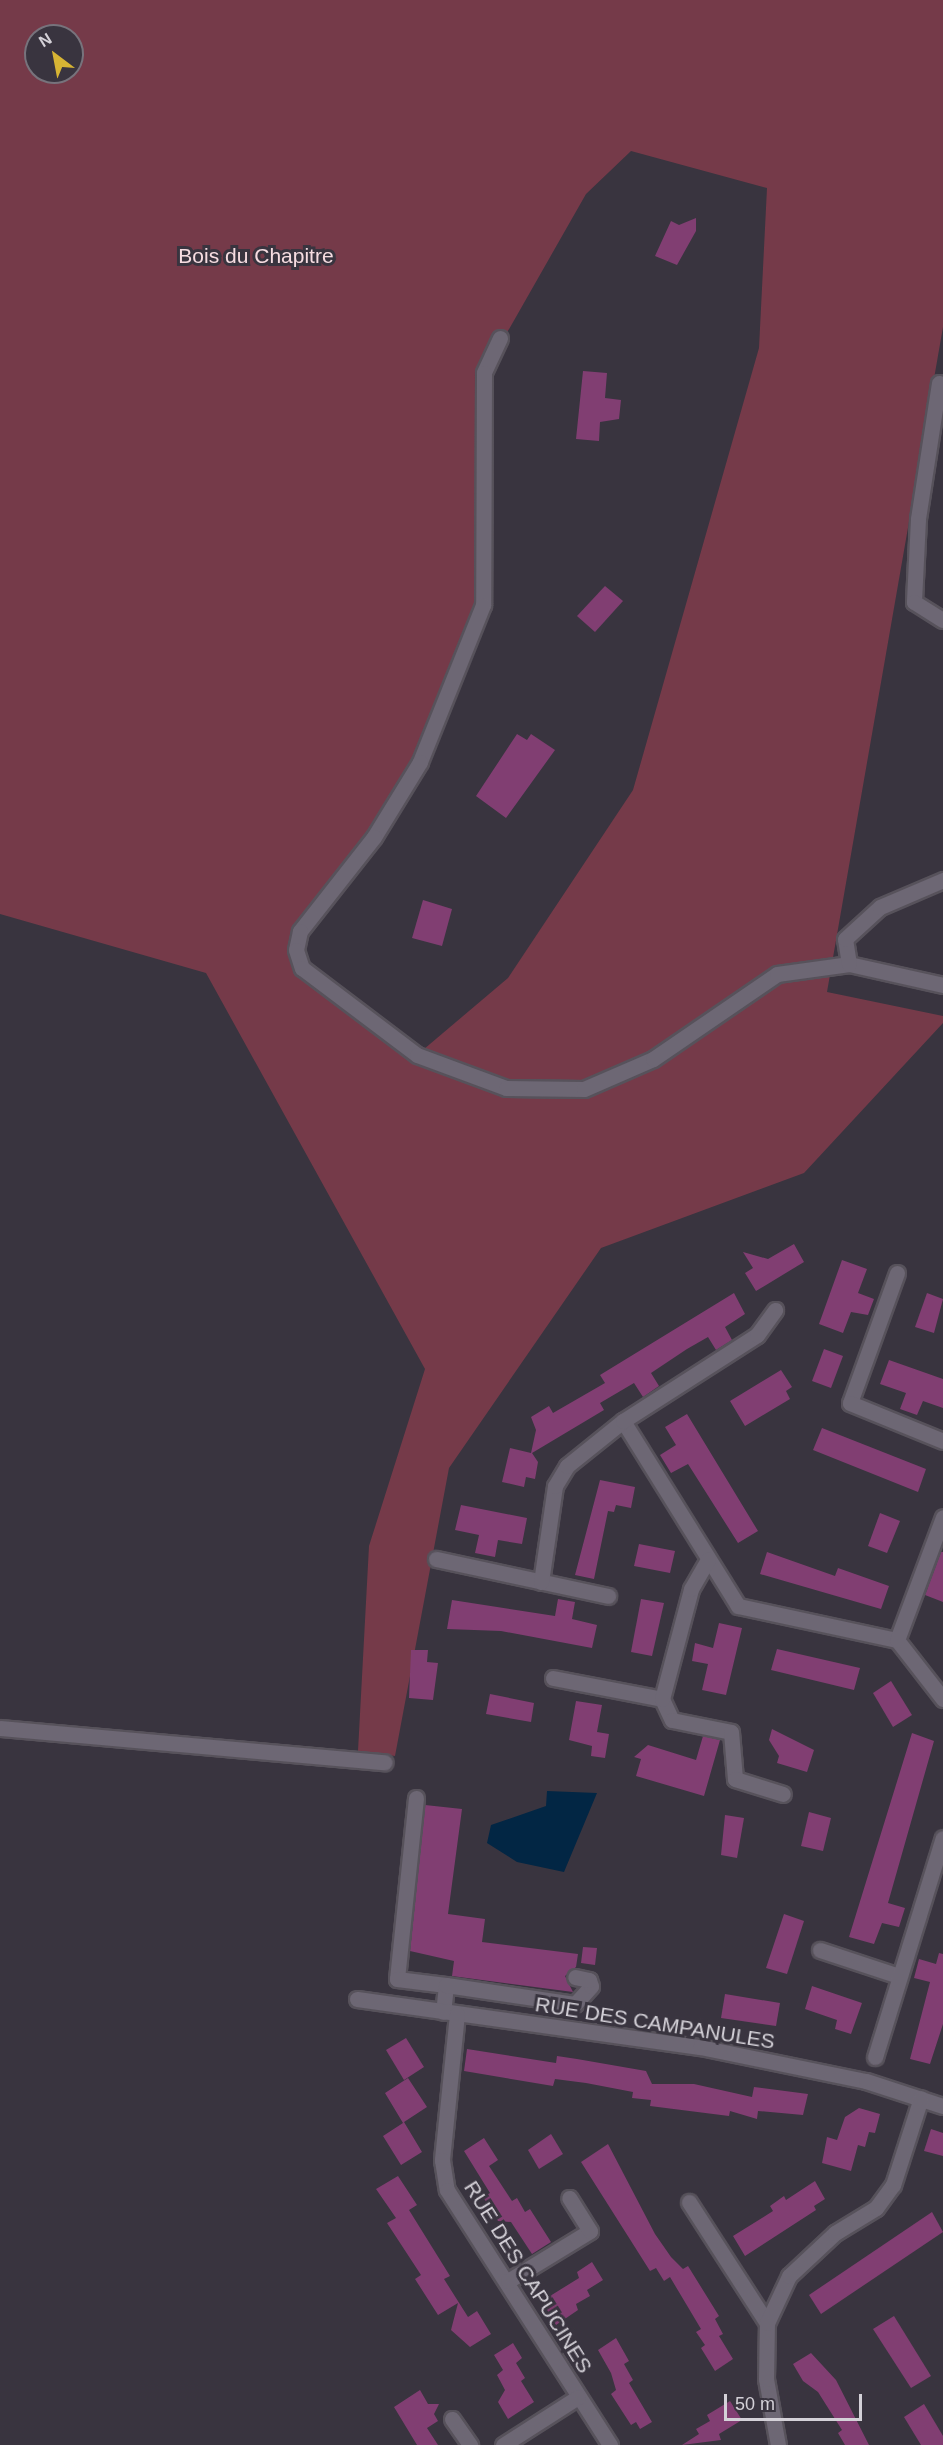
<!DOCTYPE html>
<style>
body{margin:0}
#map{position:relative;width:943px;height:2445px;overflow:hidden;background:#39343f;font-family:Helvetica,sans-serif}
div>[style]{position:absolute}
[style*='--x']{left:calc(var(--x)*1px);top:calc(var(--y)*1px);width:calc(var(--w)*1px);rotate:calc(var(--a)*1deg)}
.green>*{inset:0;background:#753a49}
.water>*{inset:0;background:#022644}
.building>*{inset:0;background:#813e72}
.roads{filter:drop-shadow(2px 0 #57525b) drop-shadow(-2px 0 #57525b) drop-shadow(0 2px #57525b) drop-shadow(0 -2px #57525b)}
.minor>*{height:15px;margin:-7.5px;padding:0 7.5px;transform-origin:7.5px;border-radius:7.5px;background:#6d6774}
span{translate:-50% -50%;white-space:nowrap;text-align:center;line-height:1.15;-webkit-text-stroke:6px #39343f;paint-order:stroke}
.park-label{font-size:21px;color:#f6dce1}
.street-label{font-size:21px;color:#d4d1d8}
.north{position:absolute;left:24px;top:24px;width:60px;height:60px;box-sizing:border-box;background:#39343f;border:2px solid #77737c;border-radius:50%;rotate:328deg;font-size:16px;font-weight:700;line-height:24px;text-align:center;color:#d4d1d8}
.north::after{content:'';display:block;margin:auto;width:21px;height:27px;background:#d7b434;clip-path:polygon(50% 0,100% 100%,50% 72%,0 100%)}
.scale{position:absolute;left:724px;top:2394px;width:138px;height:27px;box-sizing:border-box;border:3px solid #d4d1d8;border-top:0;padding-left:8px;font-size:18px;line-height:21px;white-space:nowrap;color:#d4d1d8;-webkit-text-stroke:4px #39343f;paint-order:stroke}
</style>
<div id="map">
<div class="green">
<i style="clip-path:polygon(evenodd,0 0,943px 0,943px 327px,827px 992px,943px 1016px,943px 1023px,804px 1173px,601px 1248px,449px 1468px,395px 1756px,358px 1751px,369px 1546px,425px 1369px,206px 973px,0 914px,0 0,36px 36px,72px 36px,72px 72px,36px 72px,36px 36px,0 0,631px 151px,767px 188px,759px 348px,633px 790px,508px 978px,417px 1055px,302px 968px,300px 931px,420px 762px,483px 605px,484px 373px,586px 194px,631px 151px)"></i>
</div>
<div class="water">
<i style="clip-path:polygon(547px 1791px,597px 1793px,564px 1872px,517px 1862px,487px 1843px,491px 1825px,546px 1806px)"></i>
</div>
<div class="building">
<i style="clip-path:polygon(696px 218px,696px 231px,677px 265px,655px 256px,671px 221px,679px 225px)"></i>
<i style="clip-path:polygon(583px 371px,607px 373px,605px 398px,621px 400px,619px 419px,600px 422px,599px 441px,576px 439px)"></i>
<i style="clip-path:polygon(605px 586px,623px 601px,595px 632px,577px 616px)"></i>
<i style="clip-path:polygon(517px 734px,527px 740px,531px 734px,555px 750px,506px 818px,476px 796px)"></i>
<i style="clip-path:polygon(423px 900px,452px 909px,442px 946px,412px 938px)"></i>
<i style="clip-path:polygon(794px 1244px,804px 1262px,756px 1291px,745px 1273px,753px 1268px,743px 1252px,768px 1259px)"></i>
<i style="clip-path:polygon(842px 1260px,867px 1269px,858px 1293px,874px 1299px,868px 1315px,851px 1312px,843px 1333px,819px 1324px)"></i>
<i style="clip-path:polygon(734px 1293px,745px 1314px,725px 1327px,732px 1340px,716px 1350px,708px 1337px,687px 1349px,651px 1373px,659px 1386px,643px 1397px,634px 1383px,600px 1403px,604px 1410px,532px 1453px,538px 1462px,535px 1479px,526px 1477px,524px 1487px,502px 1482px,510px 1448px,531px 1453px,536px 1430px,531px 1417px,549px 1406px,553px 1413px,605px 1383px,600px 1375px)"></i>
<i style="clip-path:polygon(927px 1293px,943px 1299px,934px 1333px,915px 1327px)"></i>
<i style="clip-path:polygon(824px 1349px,843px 1356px,831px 1388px,812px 1381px)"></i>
<i style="clip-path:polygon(889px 1360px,943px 1379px,943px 1408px,923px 1401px,917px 1415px,900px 1409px,906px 1393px,880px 1384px)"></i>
<i style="clip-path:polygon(781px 1370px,792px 1387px,786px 1391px,790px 1399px,745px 1426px,730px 1401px)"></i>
<i style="clip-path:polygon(687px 1414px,758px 1531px,738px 1543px,688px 1464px,671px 1473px,660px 1455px,676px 1445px,665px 1427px)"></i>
<i style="clip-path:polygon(822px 1428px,926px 1469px,918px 1492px,813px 1450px)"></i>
<i style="clip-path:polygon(600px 1480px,635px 1487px,631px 1508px,616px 1505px,614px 1512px,608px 1511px,594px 1579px,575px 1575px)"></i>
<i style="clip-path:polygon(461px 1505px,527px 1518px,522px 1544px,498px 1540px,495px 1557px,475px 1553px,479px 1535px,455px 1530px)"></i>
<i style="clip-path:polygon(880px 1513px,900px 1521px,887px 1553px,868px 1546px)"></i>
<i style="clip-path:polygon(639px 1544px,675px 1551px,670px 1573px,634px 1566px)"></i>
<i style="clip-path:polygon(767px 1552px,835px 1576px,838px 1568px,889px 1586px,881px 1609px,760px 1574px)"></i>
<i style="clip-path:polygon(941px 1552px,943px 1552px,943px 1602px,925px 1595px)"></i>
<i style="clip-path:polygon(558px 1599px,575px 1602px,572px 1619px,597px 1625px,592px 1648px,501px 1631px,447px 1629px,452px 1600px,555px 1616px)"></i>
<i style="clip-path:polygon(641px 1599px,664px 1603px,652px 1656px,631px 1652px)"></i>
<i style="clip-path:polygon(719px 1623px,742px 1628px,726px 1695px,702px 1690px,708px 1664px,692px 1661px,695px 1643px,713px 1648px)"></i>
<i style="clip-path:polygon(777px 1649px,860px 1668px,854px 1690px,771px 1670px)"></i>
<i style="clip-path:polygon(411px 1650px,428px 1650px,427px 1662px,438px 1663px,433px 1700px,409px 1698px)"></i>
<i style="clip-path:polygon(891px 1681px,912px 1715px,893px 1727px,873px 1693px)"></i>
<i style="clip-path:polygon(490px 1694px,534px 1703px,531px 1722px,486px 1714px)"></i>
<i style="clip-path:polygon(576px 1701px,602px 1705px,597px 1732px,609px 1734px,605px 1758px,591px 1756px,592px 1746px,569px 1740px)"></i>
<i style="clip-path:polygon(772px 1729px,814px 1750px,807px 1772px,777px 1763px,779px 1756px,769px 1740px)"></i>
<i style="clip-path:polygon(912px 1733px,934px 1741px,888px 1903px,905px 1908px,899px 1927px,882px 1923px,874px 1944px,849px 1937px)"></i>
<i style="clip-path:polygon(703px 1736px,720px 1740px,704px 1796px,636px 1776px,641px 1759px,634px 1757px,648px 1745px,696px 1760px)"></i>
<i style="clip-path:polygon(425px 1805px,462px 1809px,448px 1914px,485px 1919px,482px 1942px,578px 1954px,576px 1967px,565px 1976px,573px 1992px,452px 1976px,454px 1961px,410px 1951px)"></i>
<i style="clip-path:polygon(809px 1812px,831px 1818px,823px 1851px,801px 1846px)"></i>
<i style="clip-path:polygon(725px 1815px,744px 1818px,737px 1858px,721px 1855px)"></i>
<i style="clip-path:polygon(784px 1914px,804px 1921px,787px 1974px,766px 1968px)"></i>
<i style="clip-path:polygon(583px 1947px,597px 1948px,595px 1965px,581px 1963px)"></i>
<i style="clip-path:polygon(939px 1953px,943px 1954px,943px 2024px,930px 2064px,910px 2059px,930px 1982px,914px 1978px,919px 1959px,936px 1964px)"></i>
<i style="clip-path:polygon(812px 1986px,862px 2003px,851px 2034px,835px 2029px,837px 2020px,805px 2009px)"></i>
<i style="clip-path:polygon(725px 1994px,780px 2003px,776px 2026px,721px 2018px)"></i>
<i style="clip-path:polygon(406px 2038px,424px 2067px,404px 2080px,386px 2050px)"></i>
<i style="clip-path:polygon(467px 2049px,556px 2063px,557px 2056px,577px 2059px,646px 2071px,652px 2084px,694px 2084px,752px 2097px,754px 2087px,808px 2094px,803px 2115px,758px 2111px,757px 2119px,730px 2111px,729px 2116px,650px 2106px,651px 2100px,632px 2098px,633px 2092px,586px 2083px,555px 2079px,553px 2086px,464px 2071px)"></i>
<i style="clip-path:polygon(408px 2078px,427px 2107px,404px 2122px,422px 2152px,401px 2165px,383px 2136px,403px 2123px,385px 2093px)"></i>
<i style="clip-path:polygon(859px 2108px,880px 2114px,875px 2133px,869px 2132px,865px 2147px,858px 2145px,851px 2171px,822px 2163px,827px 2137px,837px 2140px,845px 2117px)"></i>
<i style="clip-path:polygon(931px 2129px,943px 2133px,943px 2156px,924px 2151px)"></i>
<i style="clip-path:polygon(551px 2134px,563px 2154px,539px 2169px,528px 2150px)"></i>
<i style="clip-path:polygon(484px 2138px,498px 2160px,489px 2166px,512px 2201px,517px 2198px,525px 2212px,530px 2209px,551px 2242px,532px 2254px,511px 2222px,498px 2221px,483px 2197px,490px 2193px,464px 2151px)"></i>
<i style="clip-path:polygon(608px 2144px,655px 2234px,671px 2257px,683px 2269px,688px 2266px,719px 2316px,715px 2319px,723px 2334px,719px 2336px,733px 2359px,715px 2371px,701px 2348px,705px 2345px,696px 2332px,701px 2329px,670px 2277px,664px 2281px,656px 2268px,650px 2271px,581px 2162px)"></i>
<i style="clip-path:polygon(398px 2176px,417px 2205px,409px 2210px,450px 2276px,444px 2279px,468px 2317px,477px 2311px,491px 2334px,470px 2347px,451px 2330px,458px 2303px,438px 2315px,415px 2279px,421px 2275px,387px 2223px,396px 2218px,376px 2189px)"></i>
<i style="clip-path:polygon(815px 2181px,825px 2199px,814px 2206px,816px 2210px,745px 2256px,733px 2236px,773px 2211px,770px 2206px,784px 2196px,786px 2200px)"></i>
<i style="clip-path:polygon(932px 2212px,943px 2232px,821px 2314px,809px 2295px)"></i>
<i style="clip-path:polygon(592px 2262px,603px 2280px,587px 2290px,590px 2296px,576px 2304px,578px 2310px,556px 2325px,542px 2301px,579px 2278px,577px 2272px)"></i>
<i style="clip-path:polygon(894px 2316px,931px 2376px,911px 2388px,873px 2329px)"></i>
<i style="clip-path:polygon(616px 2338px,629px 2361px,624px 2364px,633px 2380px,629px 2383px,652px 2422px,640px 2429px,636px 2422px,631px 2425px,611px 2394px,616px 2390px,611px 2373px,598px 2350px)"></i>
<i style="clip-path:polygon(513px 2343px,522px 2358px,516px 2363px,525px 2378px,521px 2381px,534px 2402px,508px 2419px,498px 2402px,505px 2390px,497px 2375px,503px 2370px,494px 2355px)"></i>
<i style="clip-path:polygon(811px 2353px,836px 2380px,869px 2445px,845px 2445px,838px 2433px,842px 2430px,818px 2392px,803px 2381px,793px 2364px)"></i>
<i style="clip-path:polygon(420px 2390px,428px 2404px,439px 2404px,434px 2414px,438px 2421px,427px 2428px,438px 2445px,417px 2445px,394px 2407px)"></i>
<i style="clip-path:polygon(730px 2401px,742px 2420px,719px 2434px,721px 2440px,682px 2445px,699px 2434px,696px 2429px,710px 2421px,707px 2415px)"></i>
<i style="clip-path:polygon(924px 2404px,943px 2436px,943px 2445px,921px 2445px,904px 2417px)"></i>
</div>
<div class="roads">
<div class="minor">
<i style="--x:500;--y:338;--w:38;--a:115"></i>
<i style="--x:484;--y:373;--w:232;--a:90.2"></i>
<i style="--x:483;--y:605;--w:169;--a:111.9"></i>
<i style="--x:420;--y:762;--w:88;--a:121.5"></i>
<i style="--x:374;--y:837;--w:120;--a:128.2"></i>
<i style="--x:300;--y:931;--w:19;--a:102"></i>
<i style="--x:296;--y:950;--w:19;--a:72"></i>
<i style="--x:302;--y:968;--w:144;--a:37.1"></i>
<i style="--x:417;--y:1055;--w:95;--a:20.3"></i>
<i style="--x:506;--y:1088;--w:78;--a:0.7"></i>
<i style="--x:584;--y:1089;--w:75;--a:-23.5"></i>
<i style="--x:653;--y:1059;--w:150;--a:-34.4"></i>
<i style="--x:777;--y:974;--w:73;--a:-7.9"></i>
<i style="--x:849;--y:964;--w:96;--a:12.6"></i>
<i style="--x:939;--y:383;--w:138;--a:98.8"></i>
<i style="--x:918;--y:519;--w:83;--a:92.8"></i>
<i style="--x:914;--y:602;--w:34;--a:32"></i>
<i style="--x:849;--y:964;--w:25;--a:-99"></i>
<i style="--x:845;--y:939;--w:47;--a:-42.4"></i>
<i style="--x:880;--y:907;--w:69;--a:-23.2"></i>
<i style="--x:897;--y:1273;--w:138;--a:109.9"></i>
<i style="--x:850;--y:1403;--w:100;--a:22.2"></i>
<i style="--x:623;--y:1421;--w:218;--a:58.1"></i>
<i style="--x:738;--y:1606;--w:163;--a:12.1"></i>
<i style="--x:897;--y:1640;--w:75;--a:52.1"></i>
<i style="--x:436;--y:1559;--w:176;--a:12.1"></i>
<i style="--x:541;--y:1582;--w:97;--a:-81.7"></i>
<i style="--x:555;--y:1486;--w:23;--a:-59"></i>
<i style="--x:567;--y:1466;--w:72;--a:-38.8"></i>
<i style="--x:623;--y:1421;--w:159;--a:-32.7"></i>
<i style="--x:757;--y:1335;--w:31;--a:-54"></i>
<i style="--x:897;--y:1640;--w:131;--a:-69.5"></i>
<i style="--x:553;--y:1678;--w:111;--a:10.9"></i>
<i style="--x:662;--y:1699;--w:23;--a:65"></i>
<i style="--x:672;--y:1720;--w:60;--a:11.5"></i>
<i style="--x:731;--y:1732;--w:47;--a:85.1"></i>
<i style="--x:735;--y:1779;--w:50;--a:17.4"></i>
<i style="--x:662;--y:1699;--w:114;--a:-75.2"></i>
<i style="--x:691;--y:1589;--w:34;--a:-60"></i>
<i style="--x:0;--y:1728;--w:386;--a:5.1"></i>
<i style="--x:416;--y:1798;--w:182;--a:96"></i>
<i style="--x:397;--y:1979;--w:49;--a:7"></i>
<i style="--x:446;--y:1985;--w:27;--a:96"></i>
<i style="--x:820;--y:1950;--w:83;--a:18.2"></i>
<i style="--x:446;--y:1985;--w:130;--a:8.4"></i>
<i style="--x:575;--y:2004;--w:24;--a:-48"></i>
<i style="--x:591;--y:1986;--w:6;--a:-108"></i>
<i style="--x:589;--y:1980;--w:14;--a:-168"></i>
<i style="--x:357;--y:1999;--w:346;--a:8"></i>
<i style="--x:700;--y:2047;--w:169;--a:11.6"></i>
<i style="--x:866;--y:2081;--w:81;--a:18"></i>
<i style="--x:457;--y:2014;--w:147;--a:95.9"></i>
<i style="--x:442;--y:2160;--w:30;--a:81"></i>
<i style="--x:447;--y:2190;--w:303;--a:57.4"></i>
<i style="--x:875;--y:2057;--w:229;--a:-72.8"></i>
<i style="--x:689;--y:2202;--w:144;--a:57.2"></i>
<i style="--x:508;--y:2281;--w:96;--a:-31.4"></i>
<i style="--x:590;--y:2231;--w:39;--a:-122"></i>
<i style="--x:452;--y:2419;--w:32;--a:55"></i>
<i style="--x:503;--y:2445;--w:89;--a:-32.6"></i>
<i style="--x:778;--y:2445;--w:67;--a:-100.3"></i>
<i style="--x:766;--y:2379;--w:56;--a:-89"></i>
<i style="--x:767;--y:2323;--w:52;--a:-64.9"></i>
<i style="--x:789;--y:2276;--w:63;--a:-43.1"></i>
<i style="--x:835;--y:2233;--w:48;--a:-31.4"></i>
<i style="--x:876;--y:2208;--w:29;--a:-54"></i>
<i style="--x:893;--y:2185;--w:91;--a:-72.2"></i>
</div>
</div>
<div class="park-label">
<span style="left:256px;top:256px">Bois du Chapitre</span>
</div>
<div class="street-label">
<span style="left:655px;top:2023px;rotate:9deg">RUE DES CAMPANULES</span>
<span style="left:528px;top:2277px;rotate:58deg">RUE DES CAPUCINES</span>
</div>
<div class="north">N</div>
<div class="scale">50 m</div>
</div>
